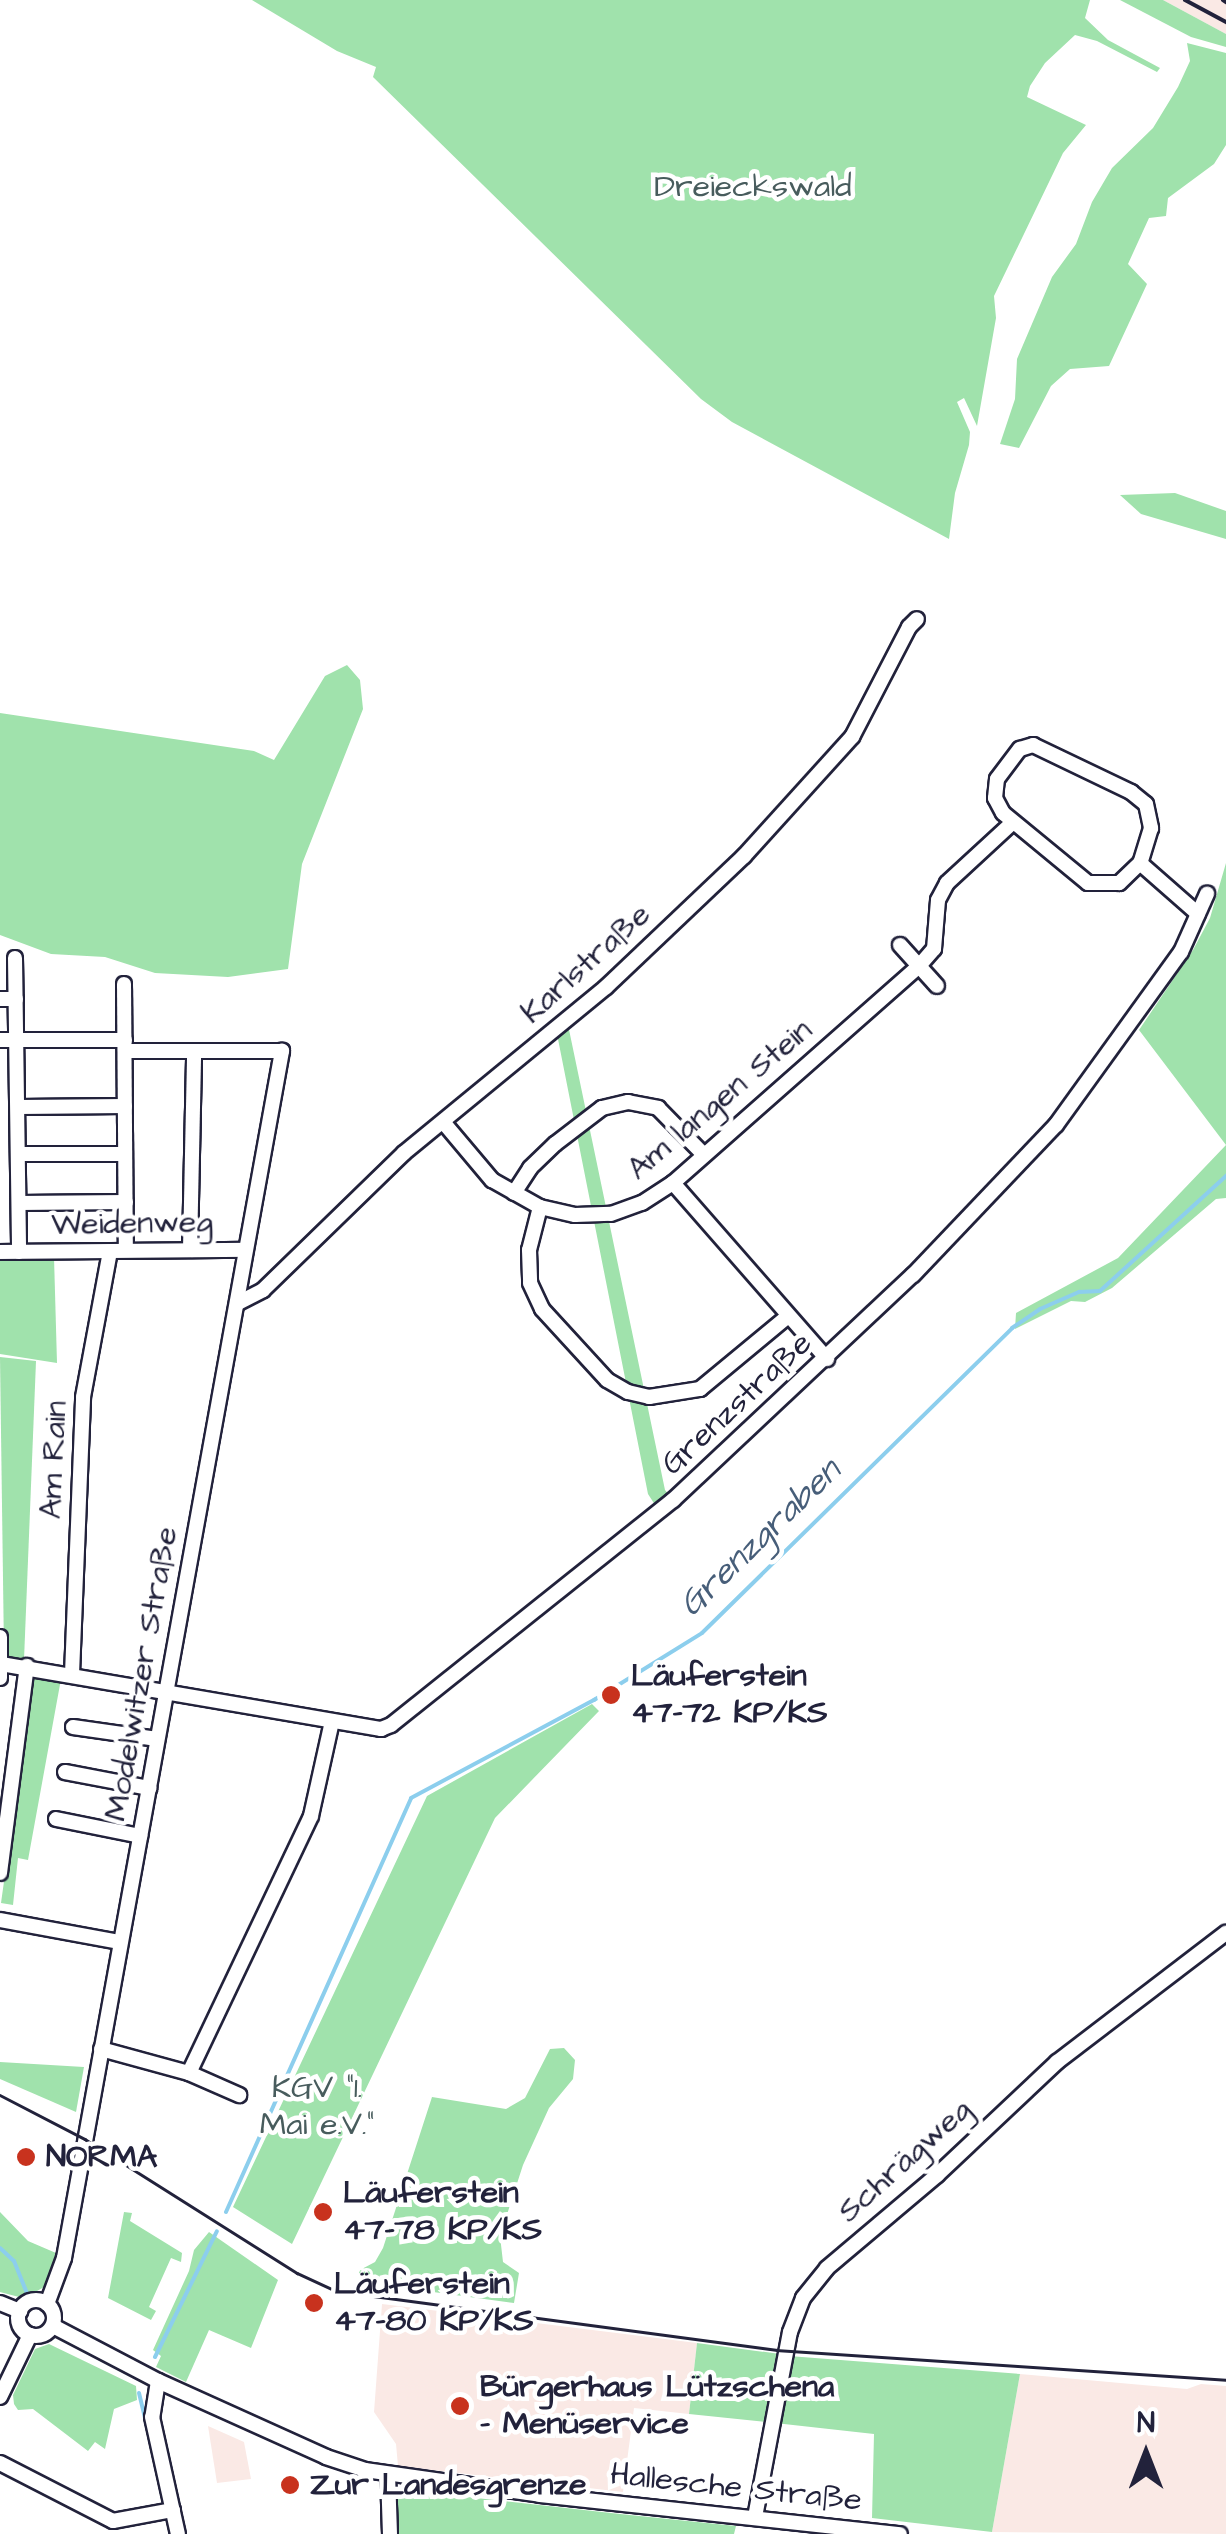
<!DOCTYPE html>
<meta charset="utf-8">
<style>
body{margin:0}
#map{position:relative;width:1226px;height:2534px;overflow:hidden;background:#fff;font-family:"Architects Daughter",sans-serif}
div>[style]{position:absolute}
[style*='--x']{left:calc(var(--x)*1px);top:calc(var(--y)*1px);width:calc(var(--w)*1px);rotate:calc(var(--a)*1deg)}
.built>*{inset:0;background:#fae9e5}
.green>*{inset:0;background:#a0e2ac}
.stream>*{height:4px;margin:-2px;padding:0 2px;transform-origin:2px;border-radius:2px;background:#8cceed}
.roads{filter:drop-shadow(2px 0 #22223b) drop-shadow(-2px 0 #22223b) drop-shadow(0 2px #22223b) drop-shadow(0 -2px #22223b)}
.minor>*{height:14px;margin:-7px;padding:0 7px;transform-origin:7px;border-radius:7px;background:#fff}
.minor>.ring{margin:-7px;padding:0;box-sizing:content-box;background:none;border:14px solid #fff;border-radius:50%}
.tram>*{height:2.5px;margin:-1.25px;padding:0 1.25px;transform-origin:1.25px;border-radius:1.25px;background:#22223b}
.rail>*{height:4px;margin:-2px;padding:0 2px;transform-origin:2px;border-radius:2px;background:#22223b}
.dots>*{width:28px;height:28px;translate:-50% -50%;box-sizing:border-box;border:5px solid #fff;border-radius:50%}
span{translate:-50% -50%;white-space:nowrap;text-align:center;line-height:1.15;-webkit-text-stroke:9px #fff;paint-order:stroke}
.park-label{font-size:32px;color:#485c5d}
.street-label{font-size:32px;color:#22223b}
.poi-label{font-size:32px;color:#22223b;font-weight:700}
.left{translate:0 -50%;text-align:left}
.water-label{font-size:35px;color:#475e79;font-style:italic}
.north{position:absolute;left:1096px;top:2404px;width:100px;height:100px;-webkit-text-stroke:8px #fff;paint-order:stroke;rotate:0deg;font-size:28px;font-weight:700;line-height:40px;text-align:center;color:#22223b}
.north::after{content:'';display:block;margin:auto;width:35px;height:45px;background:#22223b;clip-path:polygon(50% 0,100% 100%,50% 72%,0 100%)}
</style>
<div id="map">
<div class="built">
<i style="clip-path:polygon(1163px 0,1226px 0,1226px 34px)"></i>
<i style="clip-path:polygon(382px 2304px,697px 2343px,689px 2414px,634px 2408px,623px 2492px,398px 2466px,396px 2444px,374px 2412px)"></i>
<i style="clip-path:polygon(1020px 2374px,1187px 2389px,1201px 2384px,1226px 2386px,1226px 2534px,992px 2532px)"></i>
<i style="clip-path:polygon(208px 2426px,244px 2442px,251px 2479px,217px 2483px)"></i>
</div>
<div class="green">
<i style="clip-path:polygon(252px 0,1090px 0,1085px 18px,1108px 40px,1160px 68px,1157px 72px,1097px 41px,1075px 35px,1045px 63px,1030px 86px,1027px 97px,1086px 125px,1063px 153px,994px 296px,996px 318px,977px 426px,964px 398px,957px 402px,970px 432px,969px 445px,955px 493px,949px 539px,732px 422px,701px 399px,373px 77px,376px 67px,337px 51px)"></i>
<i style="clip-path:polygon(1120px 0,1163px 0,1226px 34px,1226px 47px,1191px 37px)"></i>
<i style="clip-path:polygon(1187px 43px,1226px 53px,1226px 145px,1214px 164px,1168px 198px,1166px 216px,1149px 218px,1128px 264px,1147px 284px,1109px 366px,1070px 369px,1051px 386px,1019px 448px,1000px 444px,1015px 399px,1017px 359px,1052px 277px,1076px 244px,1092px 202px,1112px 168px,1153px 128px,1178px 87px,1190px 61px)"></i>
<i style="clip-path:polygon(1175px 493px,1226px 511px,1226px 539px,1141px 514px,1120px 495px)"></i>
<i style="clip-path:polygon(347px 665px,360px 680px,363px 709px,302px 864px,288px 969px,228px 977px,155px 973px,105px 957px,51px 954px,0 935px,0 713px,254px 751px,274px 760px,325px 676px)"></i>
<i style="clip-path:polygon(1226px 863px,1226px 1198px,1216px 1199px,1112px 1288px,1085px 1302px,1071px 1301px,1015px 1329px,1016px 1313px,1118px 1258px,1226px 1145px,1139px 1030px,1193px 950px,1210px 918px)"></i>
<i style="clip-path:polygon(567px 1020px,665px 1490px,673px 1500px,659px 1511px,648px 1494px,556px 1029px)"></i>
<i style="clip-path:polygon(0 1257px,54px 1257px,57px 1363px,0 1354px)"></i>
<i style="clip-path:polygon(0 1357px,36px 1361px,24px 1660px,7px 1657px,4px 1652px)"></i>
<i style="clip-path:polygon(33px 1674px,61px 1679px,28px 1860px,18px 1858px,13px 1905px,1px 1903px)"></i>
<i style="clip-path:polygon(592px 1704px,599px 1711px,495px 1818px,292px 2244px,233px 2207px,427px 1796px)"></i>
<i style="clip-path:polygon(564px 2048px,575px 2060px,573px 2079px,549px 2108px,523px 2165px,500px 2236px,503px 2262px,519px 2273px,514px 2303px,367px 2283px,358px 2271px,375px 2262px,383px 2248px,432px 2097px,506px 2109px,525px 2098px,550px 2049px)"></i>
<i style="clip-path:polygon(0 2062px,84px 2067px,76px 2112px,0 2079px)"></i>
<i style="clip-path:polygon(0 2212px,28px 2241px,56px 2253px,44px 2287px,37px 2291px,19px 2297px,0 2292px)"></i>
<i style="clip-path:polygon(124px 2212px,132px 2213px,130px 2221px,182px 2253px,181px 2262px,171px 2258px,149px 2307px,156px 2311px,151px 2320px,108px 2298px)"></i>
<i style="clip-path:polygon(209px 2232px,278px 2280px,251px 2348px,209px 2330px,186px 2382px,156px 2367px,161px 2356px,153px 2350px,189px 2271px,194px 2250px)"></i>
<i style="clip-path:polygon(697px 2343px,780px 2354px,766px 2422px,689px 2414px)"></i>
<i style="clip-path:polygon(49px 2344px,136px 2386px,137px 2400px,114px 2409px,105px 2449px,95px 2442px,88px 2451px,33px 2409px,18px 2410px,14px 2404px,13px 2395px,35px 2349px)"></i>
<i style="clip-path:polygon(789px 2356px,1020px 2374px,992px 2532px,872px 2518px,874px 2434px,775px 2423px)"></i>
<i style="clip-path:polygon(396px 2489px,620px 2514px,736px 2526px,734px 2534px,398px 2534px)"></i>
</div>
<div class="stream">
<i style="--x:226;--y:2212;--w:453;--a:-65.9"></i>
<i style="--x:411;--y:1798;--w:208;--a:-28.2"></i>
<i style="--x:594;--y:1700;--w:127;--a:-31.8"></i>
<i style="--x:702;--y:1633;--w:435;--a:-44.5"></i>
<i style="--x:1012;--y:1328;--w:34;--a:-34"></i>
<i style="--x:1040;--y:1309;--w:43;--a:-23.6"></i>
<i style="--x:1079;--y:1292;--w:21;--a:-3"></i>
<i style="--x:1100;--y:1291;--w:171;--a:-42.4"></i>
<i style="--x:0;--y:2248;--w:19;--a:43"></i>
<i style="--x:14;--y:2261;--w:35;--a:68"></i>
<i style="--x:155;--y:2357;--w:140;--a:-63.8"></i>
<i style="--x:139;--y:2393;--w:56;--a:76.5"></i>
</div>
<div class="roads">
<div class="minor">
<i style="--x:1140;--y:863;--w:29;--a:136"></i>
<i style="--x:1119;--y:883;--w:31;--a:180"></i>
<i style="--x:1088;--y:883;--w:110;--a:-140.5"></i>
<i style="--x:1003;--y:813;--w:17;--a:-118"></i>
<i style="--x:995;--y:798;--w:19;--a:-84"></i>
<i style="--x:997;--y:779;--w:38;--a:-53"></i>
<i style="--x:1020;--y:749;--w:14;--a:-17"></i>
<i style="--x:1033;--y:745;--w:109;--a:25.6"></i>
<i style="--x:1131;--y:792;--w:19;--a:39"></i>
<i style="--x:1146;--y:804;--w:25;--a:78"></i>
<i style="--x:1151;--y:828;--w:37;--a:107"></i>
<i style="--x:1140;--y:863;--w:77;--a:41.3"></i>
<i style="--x:900;--y:945;--w:55;--a:47.9"></i>
<i style="--x:15;--y:958;--w:294;--a:89.2"></i>
<i style="--x:124;--y:984;--w:266;--a:89.6"></i>
<i style="--x:0;--y:999;--w:16;--a:0"></i>
<i style="--x:0;--y:1040;--w:125;--a:0"></i>
<i style="--x:19;--y:1107;--w:106;--a:-0.5"></i>
<i style="--x:444;--y:1123;--w:75;--a:49.9"></i>
<i style="--x:492;--y:1180;--w:55;--a:29.4"></i>
<i style="--x:540;--y:1207;--w:36;--a:13"></i>
<i style="--x:575;--y:1215;--w:36;--a:-2"></i>
<i style="--x:611;--y:1214;--w:33;--a:-20"></i>
<i style="--x:642;--y:1203;--w:37;--a:-33"></i>
<i style="--x:673;--y:1183;--w:328;--a:-41.4"></i>
<i style="--x:919;--y:966;--w:23;--a:-49"></i>
<i style="--x:934;--y:949;--w:49;--a:-85.3"></i>
<i style="--x:938;--y:900;--w:19;--a:-62"></i>
<i style="--x:947;--y:883;--w:88;--a:-42.7"></i>
<i style="--x:19;--y:1154;--w:106;--a:0"></i>
<i style="--x:673;--y:1183;--w:234;--a:48.8"></i>
<i style="--x:514;--y:1193;--w:30;--a:-57"></i>
<i style="--x:530;--y:1168;--w:35;--a:-44"></i>
<i style="--x:555;--y:1144;--w:59;--a:-37.5"></i>
<i style="--x:602;--y:1108;--w:27;--a:-13"></i>
<i style="--x:628;--y:1102;--w:31;--a:11"></i>
<i style="--x:658;--y:1108;--w:64;--a:45.6"></i>
<i style="--x:19;--y:1203;--w:107;--a:-0.5"></i>
<i style="--x:540;--y:1207;--w:44;--a:104.3"></i>
<i style="--x:529;--y:1250;--w:33;--a:88"></i>
<i style="--x:530;--y:1283;--w:29;--a:65"></i>
<i style="--x:542;--y:1309;--w:96;--a:47.5"></i>
<i style="--x:607;--y:1380;--w:24;--a:30"></i>
<i style="--x:628;--y:1392;--w:22;--a:13"></i>
<i style="--x:649;--y:1397;--w:52;--a:-8.9"></i>
<i style="--x:700;--y:1389;--w:113;--a:-39.6"></i>
<i style="--x:190;--y:1250;--w:199;--a:-88.8"></i>
<i style="--x:0;--y:1252;--w:245;--a:-0.5"></i>
<i style="--x:238;--y:1303;--w:28;--a:-27"></i>
<i style="--x:263;--y:1290;--w:197;--a:-44.2"></i>
<i style="--x:404;--y:1153;--w:261;--a:-39.4"></i>
<i style="--x:606;--y:987;--w:190;--a:-43.5"></i>
<i style="--x:744;--y:856;--w:161;--a:-47.8"></i>
<i style="--x:852;--y:737;--w:124;--a:-62.6"></i>
<i style="--x:909;--y:627;--w:11;--a:-45"></i>
<i style="--x:0;--y:1637;--w:41;--a:90"></i>
<i style="--x:1;--y:1664;--w:386;--a:9.7"></i>
<i style="--x:381;--y:1729;--w:11;--a:-22"></i>
<i style="--x:391;--y:1725;--w:361;--a:-38.6"></i>
<i style="--x:673;--y:1500;--w:329;--a:-43.2"></i>
<i style="--x:913;--y:1275;--w:207;--a:-46.4"></i>
<i style="--x:1056;--y:1125;--w:213;--a:-54.2"></i>
<i style="--x:1181;--y:952;--w:64;--a:-65.9"></i>
<i style="--x:72;--y:1674;--w:277;--a:-87.7"></i>
<i style="--x:83;--y:1397;--w:147;--a:-79.5"></i>
<i style="--x:73;--y:1727;--w:85;--a:8.1"></i>
<i style="--x:65;--y:1772;--w:86;--a:10.8"></i>
<i style="--x:56;--y:1819;--w:86;--a:11.4"></i>
<i style="--x:0;--y:1873;--w:209;--a:-82.6"></i>
<i style="--x:0;--y:1920;--w:122;--a:10.4"></i>
<i style="--x:101;--y:2049;--w:91;--a:15.3"></i>
<i style="--x:189;--y:2073;--w:55;--a:23.7"></i>
<i style="--x:189;--y:2073;--w:284;--a:-64.6"></i>
<i style="--x:311;--y:1816;--w:97;--a:-77.5"></i>
<i class="ring" style="left:18px;top:2300px;width:22px;height:22px"></i>
<i style="--x:0;--y:2303;--w:22;--a:22"></i>
<i style="--x:47;--y:2304;--w:49;--a:-69.7"></i>
<i style="--x:64;--y:2258;--w:1227;--a:-79.76"></i>
<i style="--x:282;--y:1051;--w:156;--a:180"></i>
<i style="--x:53;--y:2326;--w:119;--a:27.6"></i>
<i style="--x:158;--y:2381;--w:184;--a:24.3"></i>
<i style="--x:326;--y:2457;--w:41;--a:18.4"></i>
<i style="--x:365;--y:2470;--w:177;--a:8.1"></i>
<i style="--x:540;--y:2495;--w:362;--a:6.2"></i>
<i style="--x:158;--y:2381;--w:36;--a:99"></i>
<i style="--x:152;--y:2417;--w:120;--a:77.5"></i>
<i style="--x:0;--y:2397;--w:69;--a:-64.2"></i>
<i style="--x:0;--y:2463;--w:127;--a:27.2"></i>
<i style="--x:113;--y:2521;--w:61;--a:-10.4"></i>
<i style="--x:388;--y:2474;--w:60;--a:88.1"></i>
<i style="--x:755;--y:2517;--w:188;--a:-79.3"></i>
<i style="--x:790;--y:2332;--w:36;--a:-69"></i>
<i style="--x:803;--y:2298;--w:38;--a:-51"></i>
<i style="--x:827;--y:2268;--w:144;--a:-40.2"></i>
<i style="--x:937;--y:2175;--w:165;--a:-43.3"></i>
<i style="--x:1057;--y:2062;--w:213;--a:-37.4"></i>
</div>
</div>
<div class="tram">
<i style="--x:0;--y:2095;--w:96;--a:27.4"></i>
<i style="--x:85;--y:2139;--w:251;--a:32.3"></i>
<i style="--x:297;--y:2273;--w:43;--a:24.8"></i>
<i style="--x:336;--y:2291;--w:445;--a:7.6"></i>
<i style="--x:777;--y:2350;--w:450;--a:3.8"></i>
</div>
<div class="rail">
<i style="--x:1185;--y:0;--w:47;--a:28.2"></i>
<i style="--x:1223;--y:0;--w:4;--a:34"></i>
</div>
<div class="dots">
<i style="left:611px;top:1695px;background:#c8321e"></i>
<i style="left:26px;top:2157px;background:#c8321e"></i>
<i style="left:323px;top:2212px;background:#c8321e"></i>
<i style="left:314px;top:2303px;background:#c8321e"></i>
<i style="left:460px;top:2406px;background:#c8321e"></i>
<i style="left:290px;top:2485px;background:#c8321e"></i>
</div>
<div class="park-label">
<span style="left:753px;top:187px">Dreieckswald</span>
<span style="left:317px;top:2107px">KGV "1.<br>Mai e.V."</span>
</div>
<div class="street-label">
<span style="left:586px;top:964px;rotate:-42deg">Karlstraße</span>
<span style="left:720px;top:1100px;rotate:-40deg">Am langen Stein</span>
<span style="left:132px;top:1224px;rotate:-1deg">Weidenweg</span>
<span style="left:737px;top:1404px;rotate:-43deg">Grenzstraße</span>
<span style="left:54px;top:1460px;rotate:-87deg">Am Rain</span>
<span style="left:142px;top:1674px;rotate:-80deg">Modelwitzer Straße</span>
<span style="left:905px;top:2161px;rotate:-42deg">Schrägweg</span>
<span style="left:736px;top:2488px;rotate:6deg">Hallesche Straße</span>
</div>
<div class="poi-label">
<span class="left" style="left:631px;top:1695px">Läuferstein<br>47-72 KP/KS</span>
<span class="left" style="left:46px;top:2157px">NORMA</span>
<span class="left" style="left:343px;top:2212px">Läuferstein<br>47-78 KP/KS</span>
<span class="left" style="left:334px;top:2303px">Läuferstein<br>47-80 KP/KS</span>
<span class="left" style="left:480px;top:2406px">Bürgerhaus Lützschena<br>- Menüservice</span>
<span class="left" style="left:310px;top:2485px">Zur Landesgrenze</span>
</div>
<div class="water-label">
<span style="left:760px;top:1538px;rotate:-44deg">Grenzgraben</span>
</div>
<div class="north">N</div>
</div>
